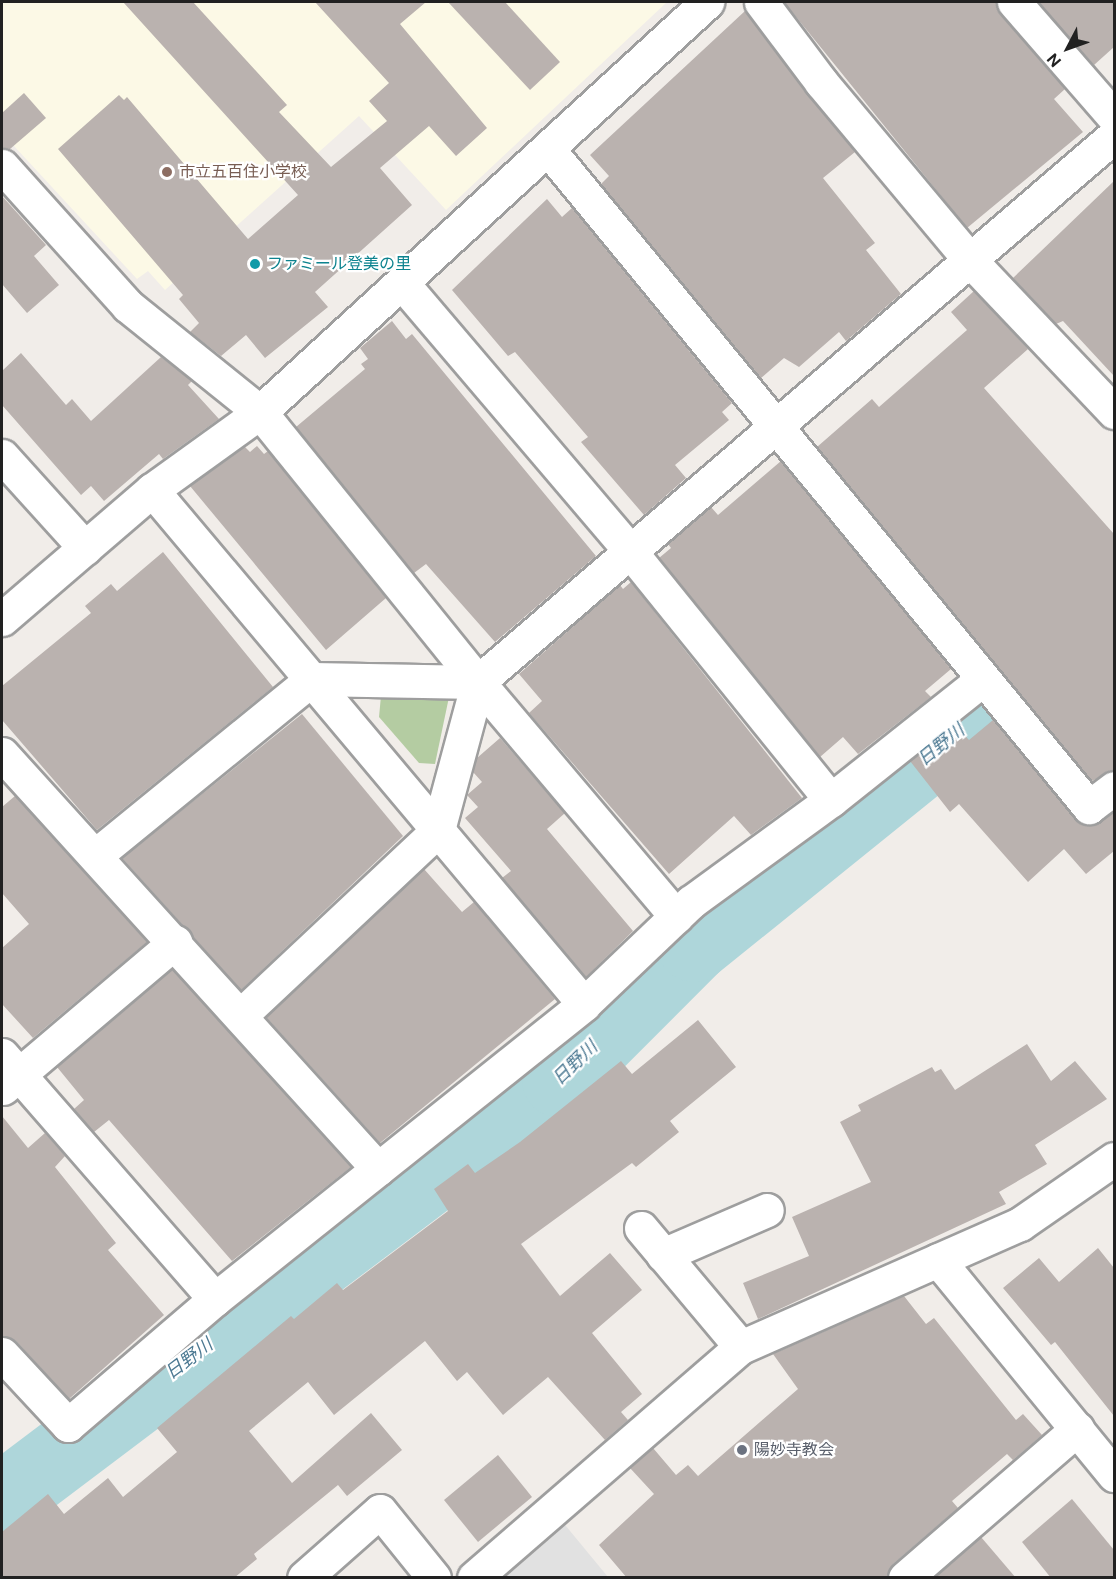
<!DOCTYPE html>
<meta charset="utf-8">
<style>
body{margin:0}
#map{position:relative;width:1116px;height:1579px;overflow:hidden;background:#f1ede9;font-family:"DM Sans","Noto Sans JP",sans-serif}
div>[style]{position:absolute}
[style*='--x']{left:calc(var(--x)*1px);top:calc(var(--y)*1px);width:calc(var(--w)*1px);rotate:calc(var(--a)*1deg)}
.education>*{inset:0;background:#fcf9e6}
.forest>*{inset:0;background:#b4cca2}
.parking>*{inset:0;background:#e1e1e1}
.river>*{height:74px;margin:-37px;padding:0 37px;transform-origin:37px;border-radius:37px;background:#aed6da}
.building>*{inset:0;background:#bab2af}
.roads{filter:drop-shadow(2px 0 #9e9e9e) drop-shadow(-2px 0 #9e9e9e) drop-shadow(0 2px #9e9e9e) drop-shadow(0 -2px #9e9e9e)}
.minor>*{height:33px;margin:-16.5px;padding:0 16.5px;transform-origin:16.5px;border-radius:16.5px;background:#fff}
.dots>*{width:16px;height:16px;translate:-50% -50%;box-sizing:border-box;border:3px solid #fff;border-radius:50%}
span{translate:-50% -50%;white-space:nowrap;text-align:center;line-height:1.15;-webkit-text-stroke:4.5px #fff;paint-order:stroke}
.education-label{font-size:16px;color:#785e54}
.left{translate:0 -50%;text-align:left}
.culture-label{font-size:16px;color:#0d838f}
.worship-label{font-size:16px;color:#5b616d}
.water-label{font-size:18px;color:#4c7992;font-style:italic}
.frame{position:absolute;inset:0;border:3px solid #212121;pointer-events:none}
.north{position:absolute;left:1038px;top:18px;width:60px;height:60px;-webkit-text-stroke:4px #fff;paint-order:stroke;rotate:229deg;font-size:16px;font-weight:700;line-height:24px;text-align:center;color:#212121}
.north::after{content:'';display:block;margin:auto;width:21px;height:27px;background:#212121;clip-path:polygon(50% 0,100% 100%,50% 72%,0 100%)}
</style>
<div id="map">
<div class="education">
<i style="clip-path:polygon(2px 2px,667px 2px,446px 210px,359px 116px,165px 290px,148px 271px,137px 279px,2px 133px)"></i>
</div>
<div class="forest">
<i style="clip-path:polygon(381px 696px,449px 697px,435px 764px,419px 763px,379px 717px)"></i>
</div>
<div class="parking">
<i style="clip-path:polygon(561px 1520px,608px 1577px,493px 1578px)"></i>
</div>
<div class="river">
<i style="--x:2;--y:1500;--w:698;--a:-37.02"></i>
<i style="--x:559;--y:1080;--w:191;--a:-45"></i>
<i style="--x:694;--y:945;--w:375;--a:-38.9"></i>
<i style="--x:986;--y:709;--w:178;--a:-43.9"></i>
</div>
<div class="building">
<i style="clip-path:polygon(123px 2px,193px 2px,287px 105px,279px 112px,331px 167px,387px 121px,369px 101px,389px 83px,315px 2px,426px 2px,400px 24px,487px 128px,456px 156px,429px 126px,380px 168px,412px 205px,315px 292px,328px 307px,265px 358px,246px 335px,221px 356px,190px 332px,199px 323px,179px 299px,183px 295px,58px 149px,119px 95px,124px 100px,127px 97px,248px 239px,298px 195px)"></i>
<i style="clip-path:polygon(448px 2px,505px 2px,560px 62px,530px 90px)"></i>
<i style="clip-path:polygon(784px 2px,996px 2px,1000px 14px,1065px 89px,1054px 99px,1083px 132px,967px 228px)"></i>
<i style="clip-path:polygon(1038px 2px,1114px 2px,1114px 47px,1094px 65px)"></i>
<i style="clip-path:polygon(745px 11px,855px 152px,823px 178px,875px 243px,866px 250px,901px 294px,846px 341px,839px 332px,799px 367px,784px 358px,761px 378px,601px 184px,609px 176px,590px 155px)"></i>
<i style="clip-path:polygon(24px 93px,46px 118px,10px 149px,2px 148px,2px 113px)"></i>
<i style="clip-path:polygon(1114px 181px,1114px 376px,1063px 321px,1056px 324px,1013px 278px)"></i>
<i style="clip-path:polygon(2px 196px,46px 245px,34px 256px,59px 285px,27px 313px,2px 284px)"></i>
<i style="clip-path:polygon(547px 199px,562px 217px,572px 208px,732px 403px,722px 412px,729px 420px,675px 465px,686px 478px,644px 515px,581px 442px,588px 437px,515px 352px,508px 356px,452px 290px)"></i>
<i style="clip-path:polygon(974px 291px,1028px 349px,984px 388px,1114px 534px,1114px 770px,1092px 781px,817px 447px,872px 399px,879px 407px,967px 330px,951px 312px)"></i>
<i style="clip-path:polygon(392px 321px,406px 339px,412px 334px,596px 556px,495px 642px,426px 564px,414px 573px,296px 427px,365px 369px,361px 364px,368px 359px,360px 348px)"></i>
<i style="clip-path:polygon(21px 353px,66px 405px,72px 399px,91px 421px,161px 357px,192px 381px,188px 385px,219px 419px,163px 459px,159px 454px,104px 501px,91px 486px,81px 495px,2px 405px,2px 371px)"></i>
<i style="clip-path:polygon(244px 446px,250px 452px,257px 446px,264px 454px,268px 451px,386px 598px,326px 650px,190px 486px)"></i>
<i style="clip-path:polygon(781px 461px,951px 669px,925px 691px,931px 697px,858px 754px,843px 737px,820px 757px,659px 558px,671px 548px,668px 544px,711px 507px,718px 515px)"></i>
<i style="clip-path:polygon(163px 552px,273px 687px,97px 830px,2px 720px,2px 686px,91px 613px,85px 606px,111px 584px,117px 591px)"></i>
<i style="clip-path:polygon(631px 582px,802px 798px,751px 835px,734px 816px,669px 874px,529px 713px,542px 701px,519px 674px,620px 585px,623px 589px)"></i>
<i style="clip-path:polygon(302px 714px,403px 836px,241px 990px,122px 858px)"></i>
<i style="clip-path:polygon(993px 720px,1075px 819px,1092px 825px,1114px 811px,1114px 851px,1086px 874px,1064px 849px,1028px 882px,959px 804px,950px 812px,910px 761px,955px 725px,969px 740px)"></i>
<i style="clip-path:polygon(500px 738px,565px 813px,547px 829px,633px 931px,586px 977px,502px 878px,511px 871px,465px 818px,478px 807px,467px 795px,482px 782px,473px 772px,477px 758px)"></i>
<i style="clip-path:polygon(15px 796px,147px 942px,33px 1038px,2px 1004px,2px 948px,29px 924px,2px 893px,2px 807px)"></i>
<i style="clip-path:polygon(424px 869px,462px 912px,474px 902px,555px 999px,380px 1143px,266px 1017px)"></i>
<i style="clip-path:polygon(172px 969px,351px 1167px,232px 1261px,109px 1120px,94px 1132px,74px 1109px,84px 1100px,57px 1067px)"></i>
<i style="clip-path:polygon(698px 1020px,736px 1067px,670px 1121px,679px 1132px,636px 1167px,632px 1163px,521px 1244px,560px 1296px,610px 1253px,642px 1290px,592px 1333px,642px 1394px,621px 1412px,628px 1420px,605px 1440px,548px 1377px,503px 1415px,467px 1372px,457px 1381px,425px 1341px,334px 1415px,308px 1382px,249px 1431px,292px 1483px,371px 1413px,402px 1450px,347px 1496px,338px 1485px,254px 1554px,257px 1559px,234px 1578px,2px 1578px,2px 1532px,48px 1494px,64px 1514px,108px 1478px,123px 1497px,177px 1452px,157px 1428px,291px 1316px,294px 1319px,337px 1283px,343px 1290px,448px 1211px,434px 1189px,468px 1164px,475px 1173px,520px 1142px,621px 1061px,632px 1074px)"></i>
<i style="clip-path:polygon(1027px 1044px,1051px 1081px,1075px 1061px,1107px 1099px,1035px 1145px,1047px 1164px,999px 1192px,1006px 1204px,758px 1319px,743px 1283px,809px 1256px,792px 1217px,871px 1182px,840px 1122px,861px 1111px,858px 1105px,932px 1067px,935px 1072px,941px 1069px,955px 1090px)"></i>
<i style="clip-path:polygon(2px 1116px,28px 1148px,45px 1133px,65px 1156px,55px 1167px,116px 1243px,108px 1250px,164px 1315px,69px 1399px,16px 1341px,2px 1336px)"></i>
<i style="clip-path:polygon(1098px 1248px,1114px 1268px,1114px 1416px,1055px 1342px,1051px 1345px,1003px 1288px,1039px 1258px,1059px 1282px)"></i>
<i style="clip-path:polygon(904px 1296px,926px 1324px,934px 1318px,1016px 1420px,1023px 1414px,1042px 1435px,1013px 1460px,1007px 1454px,952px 1501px,958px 1508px,893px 1564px,887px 1578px,627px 1578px,599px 1545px,654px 1494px,630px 1468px,653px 1448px,676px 1475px,688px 1465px,698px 1476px,798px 1389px,773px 1354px)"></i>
<i style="clip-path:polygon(498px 1455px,532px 1497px,478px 1542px,444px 1500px)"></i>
<i style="clip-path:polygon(1072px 1499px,1114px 1550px,1114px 1578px,1051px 1578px,1022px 1542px)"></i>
<i style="clip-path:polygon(981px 1537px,1016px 1578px,934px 1578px)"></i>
</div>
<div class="roads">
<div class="minor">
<i style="--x:761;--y:2;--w:100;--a:53.1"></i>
<i style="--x:821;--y:82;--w:231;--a:50.1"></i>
<i style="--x:969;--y:259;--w:211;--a:46.5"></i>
<i style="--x:1014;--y:2;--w:152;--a:49"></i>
<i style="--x:548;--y:149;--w:852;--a:50.57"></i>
<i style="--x:1089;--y:807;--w:31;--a:-37"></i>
<i style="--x:2;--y:166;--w:188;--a:48"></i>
<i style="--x:128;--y:306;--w:169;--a:38.8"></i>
<i style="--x:260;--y:412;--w:347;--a:51.1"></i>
<i style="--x:478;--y:682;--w:307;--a:49.8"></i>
<i style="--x:403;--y:284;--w:349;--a:49.6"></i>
<i style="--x:629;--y:550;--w:321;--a:51.1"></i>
<i style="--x:2;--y:456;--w:124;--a:47.9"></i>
<i style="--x:152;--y:490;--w:671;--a:49.95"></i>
<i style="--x:2;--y:619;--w:198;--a:-40.7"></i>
<i style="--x:152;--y:490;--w:133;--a:-35.8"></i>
<i style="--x:260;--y:412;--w:607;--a:-42.53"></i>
<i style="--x:2;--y:754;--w:560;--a:47.82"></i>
<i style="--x:96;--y:855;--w:279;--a:-39.2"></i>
<i style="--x:312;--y:679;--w:166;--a:1"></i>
<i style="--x:240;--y:1016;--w:272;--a:-43.2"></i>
<i style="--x:438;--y:830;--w:153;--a:-74.9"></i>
<i style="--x:478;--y:682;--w:838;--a:-40.65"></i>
<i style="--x:2;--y:1055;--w:324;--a:48.9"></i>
<i style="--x:3;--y:1088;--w:226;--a:-40.3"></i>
<i style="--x:641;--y:1228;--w:155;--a:50"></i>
<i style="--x:663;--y:1255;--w:113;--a:-23.4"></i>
<i style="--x:938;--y:1260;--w:278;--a:50.7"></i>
<i style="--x:2;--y:1354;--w:97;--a:47.1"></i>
<i style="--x:68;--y:1425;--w:194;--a:-40.6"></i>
<i style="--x:215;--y:1299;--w:472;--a:-38.6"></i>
<i style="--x:584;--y:1004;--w:148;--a:-43.6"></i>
<i style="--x:691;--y:902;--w:173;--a:-36.1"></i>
<i style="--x:831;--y:800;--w:194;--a:-38.5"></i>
<i style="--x:304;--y:1578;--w:101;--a:-41.4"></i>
<i style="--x:380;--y:1511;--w:86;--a:51.1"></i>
<i style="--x:474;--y:1578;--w:353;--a:-40.9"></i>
<i style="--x:741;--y:1347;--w:305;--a:-23.8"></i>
<i style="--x:1020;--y:1224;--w:114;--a:-34.7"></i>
<i style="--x:905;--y:1578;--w:228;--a:-40.9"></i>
</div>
</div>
<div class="dots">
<i style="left:167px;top:172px;background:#8d6e63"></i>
<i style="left:255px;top:264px;background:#0f9aa8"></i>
<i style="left:742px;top:1450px;background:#6b7280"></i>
</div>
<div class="education-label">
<span class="left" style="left:179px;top:172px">市立五百住小学校</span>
</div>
<div class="culture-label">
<span class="left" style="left:267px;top:264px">ファミール登美の里</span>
</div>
<div class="worship-label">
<span class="left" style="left:754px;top:1450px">陽妙寺教会</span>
</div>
<div class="water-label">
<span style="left:941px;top:745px;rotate:-39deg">日野川</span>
<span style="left:575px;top:1063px;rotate:-44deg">日野川</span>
<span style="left:189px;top:1359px;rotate:-37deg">日野川</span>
</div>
<div class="frame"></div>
<div class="north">N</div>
</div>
